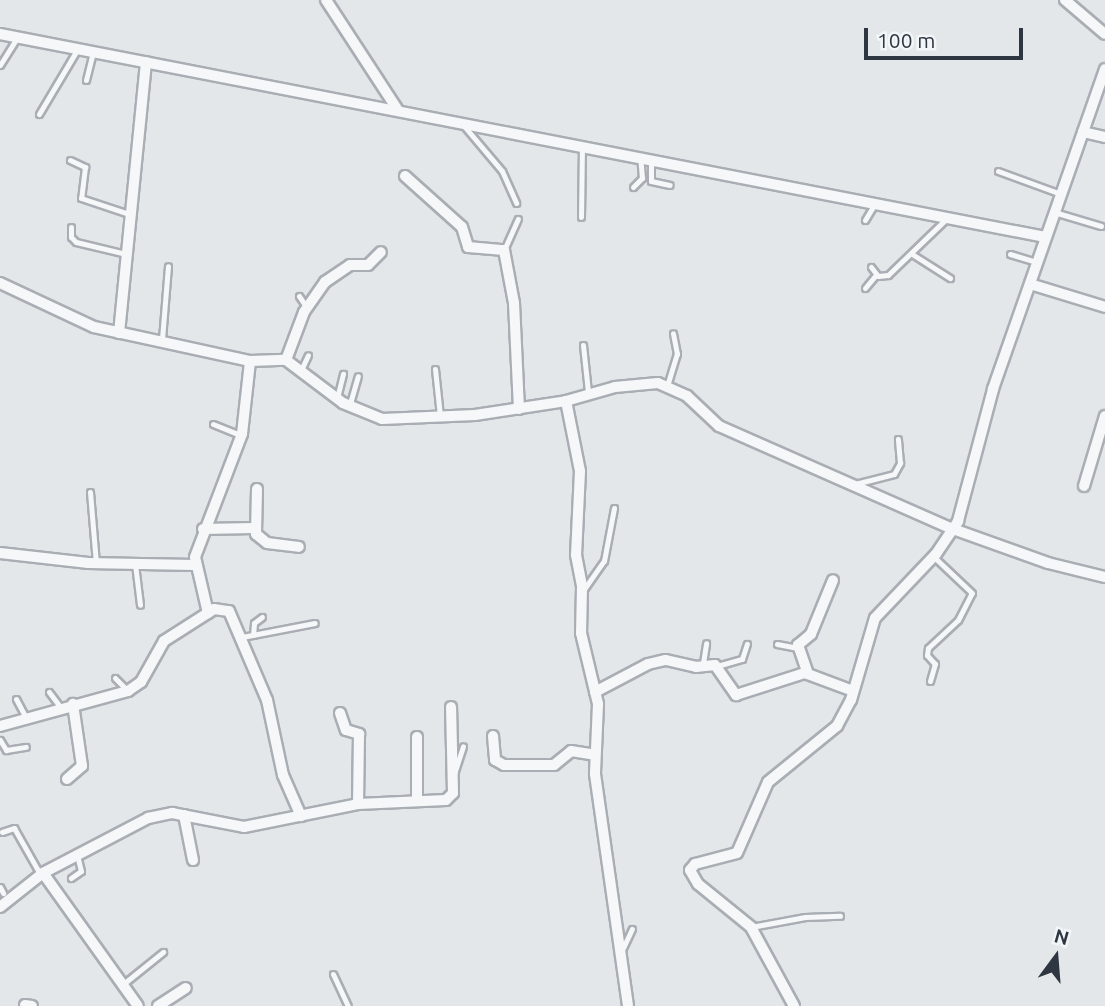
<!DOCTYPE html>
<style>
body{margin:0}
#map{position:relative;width:1105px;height:1006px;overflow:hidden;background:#e4e7ea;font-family:Ubuntu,sans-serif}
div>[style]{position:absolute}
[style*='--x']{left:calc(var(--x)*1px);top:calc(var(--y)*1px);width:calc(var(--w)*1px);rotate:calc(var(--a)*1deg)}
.roads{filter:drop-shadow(2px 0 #a9aeb4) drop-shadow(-2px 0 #a9aeb4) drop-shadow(0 2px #a9aeb4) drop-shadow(0 -2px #a9aeb4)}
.service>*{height:5px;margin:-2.5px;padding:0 2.5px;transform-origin:2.5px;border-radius:2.5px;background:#f6f7f9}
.minor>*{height:10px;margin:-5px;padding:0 5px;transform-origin:5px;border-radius:5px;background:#f6f7f9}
span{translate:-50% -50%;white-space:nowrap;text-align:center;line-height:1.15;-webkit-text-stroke:5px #f3f6f8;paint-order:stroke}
.north{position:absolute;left:1021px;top:922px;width:70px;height:70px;-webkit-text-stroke:5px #f3f6f8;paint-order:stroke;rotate:16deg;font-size:19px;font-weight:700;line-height:28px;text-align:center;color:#2d3641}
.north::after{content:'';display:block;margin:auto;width:24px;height:32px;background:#2d3641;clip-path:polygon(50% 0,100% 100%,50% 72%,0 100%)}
.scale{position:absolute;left:864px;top:28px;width:159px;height:32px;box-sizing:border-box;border:4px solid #2d3641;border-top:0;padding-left:9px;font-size:21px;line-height:24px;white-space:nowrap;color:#2d3641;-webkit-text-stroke:5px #f3f6f8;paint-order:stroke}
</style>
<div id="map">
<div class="roads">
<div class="service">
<i style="--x:0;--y:65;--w:32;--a:-58"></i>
<i style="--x:86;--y:80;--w:29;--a:-76"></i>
<i style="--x:39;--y:114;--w:74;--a:-59.3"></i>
<i style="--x:464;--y:126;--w:59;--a:49.8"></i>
<i style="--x:502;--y:171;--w:35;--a:66"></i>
<i style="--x:651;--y:159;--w:22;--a:90"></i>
<i style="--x:651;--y:181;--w:19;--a:12"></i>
<i style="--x:70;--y:160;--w:17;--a:25"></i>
<i style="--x:85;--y:167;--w:31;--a:97"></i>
<i style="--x:81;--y:198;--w:51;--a:18.4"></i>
<i style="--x:998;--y:171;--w:67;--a:20.1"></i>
<i style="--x:633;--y:187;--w:13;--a:-45"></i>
<i style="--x:642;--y:178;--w:21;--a:-95"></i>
<i style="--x:1054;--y:212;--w:49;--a:16.6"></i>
<i style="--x:581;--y:217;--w:70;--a:-89.2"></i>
<i style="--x:865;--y:220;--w:17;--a:-59"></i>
<i style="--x:71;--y:227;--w:10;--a:90"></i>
<i style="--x:71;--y:237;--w:7;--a:45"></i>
<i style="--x:76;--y:242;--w:51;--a:13.5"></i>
<i style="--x:504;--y:250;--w:34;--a:-66"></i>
<i style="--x:912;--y:254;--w:45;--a:32.3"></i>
<i style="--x:1010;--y:254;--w:28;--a:17"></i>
<i style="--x:871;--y:267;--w:11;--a:52"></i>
<i style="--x:878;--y:276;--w:10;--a:-6"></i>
<i style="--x:888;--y:275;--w:83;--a:-44"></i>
<i style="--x:865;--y:288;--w:17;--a:-50"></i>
<i style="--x:299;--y:296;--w:14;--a:56"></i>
<i style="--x:162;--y:339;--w:73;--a:-85.3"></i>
<i style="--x:583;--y:345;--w:47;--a:83.9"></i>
<i style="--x:302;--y:368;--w:14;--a:-65"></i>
<i style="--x:435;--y:369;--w:47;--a:83.9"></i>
<i style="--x:667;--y:386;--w:34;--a:-73"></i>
<i style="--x:677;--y:354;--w:21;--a:-101"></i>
<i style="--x:337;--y:398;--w:25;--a:-76"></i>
<i style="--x:349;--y:407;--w:32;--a:-74"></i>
<i style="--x:213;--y:424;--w:31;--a:22"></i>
<i style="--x:855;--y:484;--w:40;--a:-14.4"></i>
<i style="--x:894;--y:474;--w:13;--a:-61"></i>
<i style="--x:900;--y:463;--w:24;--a:-95"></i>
<i style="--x:90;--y:492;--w:71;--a:85.2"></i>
<i style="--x:135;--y:564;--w:41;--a:83"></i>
<i style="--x:582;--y:592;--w:38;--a:-55"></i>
<i style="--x:604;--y:561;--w:54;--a:-79.3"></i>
<i style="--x:253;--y:635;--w:12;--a:-85"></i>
<i style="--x:254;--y:623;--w:10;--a:-37"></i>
<i style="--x:242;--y:637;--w:74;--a:-10.9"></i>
<i style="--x:777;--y:644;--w:20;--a:11"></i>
<i style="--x:703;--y:663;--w:20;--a:-81"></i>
<i style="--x:717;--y:666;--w:26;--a:-16"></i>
<i style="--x:742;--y:659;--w:16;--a:-72"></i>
<i style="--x:115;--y:678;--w:18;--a:45"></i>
<i style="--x:930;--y:681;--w:18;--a:-74"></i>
<i style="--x:935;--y:664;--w:12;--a:-132"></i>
<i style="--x:927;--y:655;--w:7;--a:-82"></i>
<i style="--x:928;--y:648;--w:41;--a:-43"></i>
<i style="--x:958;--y:620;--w:30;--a:-63"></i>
<i style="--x:972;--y:593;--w:52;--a:-136.5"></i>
<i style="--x:49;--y:692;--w:20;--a:53"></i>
<i style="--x:16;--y:699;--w:24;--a:62"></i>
<i style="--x:0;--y:740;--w:12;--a:59"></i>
<i style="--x:6;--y:750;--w:20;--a:-9"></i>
<i style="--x:454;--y:774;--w:29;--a:-72"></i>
<i style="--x:2;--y:832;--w:13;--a:-18"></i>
<i style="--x:14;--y:828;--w:53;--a:60.5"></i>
<i style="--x:71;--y:878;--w:12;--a:-35"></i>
<i style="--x:81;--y:871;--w:16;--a:-104"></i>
<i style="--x:0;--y:887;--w:7;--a:63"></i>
<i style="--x:751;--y:927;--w:55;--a:-10.5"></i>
<i style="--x:805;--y:917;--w:35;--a:-2"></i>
<i style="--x:623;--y:948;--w:21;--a:-65"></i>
<i style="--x:333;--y:974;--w:35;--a:65"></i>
<i style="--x:122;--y:985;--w:53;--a:-38.8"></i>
</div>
<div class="minor">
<i style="--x:326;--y:0;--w:130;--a:56.9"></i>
<i style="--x:1065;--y:0;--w:52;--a:40.4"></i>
<i style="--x:0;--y:34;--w:1065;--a:10.99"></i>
<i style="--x:1083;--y:132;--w:23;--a:13"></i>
<i style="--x:405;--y:176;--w:76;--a:41.8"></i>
<i style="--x:462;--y:227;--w:21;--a:73"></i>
<i style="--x:468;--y:247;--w:36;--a:5"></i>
<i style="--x:504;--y:250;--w:54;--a:79.3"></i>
<i style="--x:514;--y:303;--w:106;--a:87.3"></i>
<i style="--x:0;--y:283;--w:104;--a:25.1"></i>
<i style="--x:94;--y:327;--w:160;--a:12.3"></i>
<i style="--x:250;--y:361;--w:36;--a:-2"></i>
<i style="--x:286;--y:360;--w:71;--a:37"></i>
<i style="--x:343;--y:403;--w:42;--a:22.3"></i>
<i style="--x:382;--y:419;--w:93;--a:-2.5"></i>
<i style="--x:475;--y:415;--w:92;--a:-8.7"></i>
<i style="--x:566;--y:401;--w:51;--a:-15.9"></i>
<i style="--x:615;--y:387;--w:43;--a:-5.3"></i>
<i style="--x:658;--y:383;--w:32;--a:24"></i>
<i style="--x:687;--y:396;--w:44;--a:43.2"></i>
<i style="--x:719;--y:426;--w:256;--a:23.8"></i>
<i style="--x:953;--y:529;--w:101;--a:19.7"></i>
<i style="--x:1048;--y:563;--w:59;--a:13.8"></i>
<i style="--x:1030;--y:284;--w:78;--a:17"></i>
<i style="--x:119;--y:333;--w:272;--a:-84.3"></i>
<i style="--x:286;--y:360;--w:51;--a:-69.4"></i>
<i style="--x:304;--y:312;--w:37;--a:-55"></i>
<i style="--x:325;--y:282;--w:30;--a:-34"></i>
<i style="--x:350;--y:265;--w:18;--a:0"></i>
<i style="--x:368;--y:265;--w:18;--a:-45"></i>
<i style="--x:566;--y:401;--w:71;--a:78.7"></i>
<i style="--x:580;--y:471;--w:84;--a:92.7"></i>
<i style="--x:576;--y:555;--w:33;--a:79"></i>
<i style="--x:582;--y:587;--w:46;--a:91.2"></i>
<i style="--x:581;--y:633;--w:73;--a:76.5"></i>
<i style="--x:598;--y:704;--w:70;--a:92.5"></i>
<i style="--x:595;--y:774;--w:234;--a:81.9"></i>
<i style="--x:1084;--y:486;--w:73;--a:-73.3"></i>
<i style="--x:257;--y:489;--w:45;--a:91.3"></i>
<i style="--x:256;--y:534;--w:14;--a:39"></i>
<i style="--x:267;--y:543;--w:32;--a:7"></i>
<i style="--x:203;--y:529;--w:51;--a:-1.1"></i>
<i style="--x:0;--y:553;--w:89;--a:6.5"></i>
<i style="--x:88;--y:563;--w:106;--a:1.1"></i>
<i style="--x:208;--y:613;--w:57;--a:-103.1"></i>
<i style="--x:195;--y:557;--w:132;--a:-69.1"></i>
<i style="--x:242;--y:434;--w:73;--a:-83.7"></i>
<i style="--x:808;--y:674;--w:31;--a:-109"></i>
<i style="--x:798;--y:645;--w:17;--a:-40"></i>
<i style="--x:811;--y:634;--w:58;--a:-67.8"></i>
<i style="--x:595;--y:692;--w:60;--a:-27.8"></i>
<i style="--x:648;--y:664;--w:18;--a:-13"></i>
<i style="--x:666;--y:660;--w:31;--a:13"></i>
<i style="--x:696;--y:667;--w:19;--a:-6"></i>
<i style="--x:715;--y:665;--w:37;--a:55"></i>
<i style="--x:736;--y:695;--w:72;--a:-17.7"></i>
<i style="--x:805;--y:673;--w:51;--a:20.6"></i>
<i style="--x:340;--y:713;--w:18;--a:71"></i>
<i style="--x:346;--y:730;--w:14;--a:17"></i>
<i style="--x:359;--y:734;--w:70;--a:90.8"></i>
<i style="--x:0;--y:726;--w:133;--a:-15.3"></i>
<i style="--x:128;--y:691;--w:16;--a:-35"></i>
<i style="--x:141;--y:682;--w:47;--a:-60.7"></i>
<i style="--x:164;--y:641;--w:59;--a:-32.6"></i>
<i style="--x:214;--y:609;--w:15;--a:8"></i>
<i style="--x:229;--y:611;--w:97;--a:66.9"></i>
<i style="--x:267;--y:700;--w:77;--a:78"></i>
<i style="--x:283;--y:775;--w:45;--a:66.3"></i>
<i style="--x:493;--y:736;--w:24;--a:85"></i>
<i style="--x:495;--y:760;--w:10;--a:29"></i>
<i style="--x:504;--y:765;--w:50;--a:0"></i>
<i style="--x:554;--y:765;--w:22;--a:-39"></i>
<i style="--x:571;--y:751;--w:24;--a:9"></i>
<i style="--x:417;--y:737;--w:64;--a:90"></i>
<i style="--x:67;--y:779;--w:20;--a:-41"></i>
<i style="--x:82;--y:766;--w:63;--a:-98.3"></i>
<i style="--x:184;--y:815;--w:46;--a:78.7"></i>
<i style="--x:43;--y:873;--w:163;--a:54.5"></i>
<i style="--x:0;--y:907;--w:55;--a:-38.3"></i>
<i style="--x:43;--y:873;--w:119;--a:-27.6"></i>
<i style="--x:148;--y:818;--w:25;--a:-12"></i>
<i style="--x:172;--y:813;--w:73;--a:11"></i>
<i style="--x:244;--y:827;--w:116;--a:-11.4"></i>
<i style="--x:358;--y:804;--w:88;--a:-2.6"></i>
<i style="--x:446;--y:800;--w:10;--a:-45"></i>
<i style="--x:453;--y:793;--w:86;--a:-91.3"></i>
<i style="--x:25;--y:1005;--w:7;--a:8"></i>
<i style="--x:158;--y:1006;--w:33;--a:-33"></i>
<i style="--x:794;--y:1006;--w:90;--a:-118.6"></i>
<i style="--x:751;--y:927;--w:68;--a:-140.9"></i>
<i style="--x:698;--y:884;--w:16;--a:-120"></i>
<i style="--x:690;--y:870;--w:8;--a:-50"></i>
<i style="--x:695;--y:864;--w:43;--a:-14.7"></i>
<i style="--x:737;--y:853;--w:77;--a:-66.4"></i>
<i style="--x:768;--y:782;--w:89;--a:-39.1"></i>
<i style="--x:837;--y:726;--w:30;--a:-62"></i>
<i style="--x:851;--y:700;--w:85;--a:-73.7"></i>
<i style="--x:875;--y:618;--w:88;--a:-46.4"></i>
<i style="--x:936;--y:554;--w:40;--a:-56"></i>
<i style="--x:958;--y:521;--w:137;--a:-75.1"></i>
<i style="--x:993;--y:389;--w:339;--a:-70.7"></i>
</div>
</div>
<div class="north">N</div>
<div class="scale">100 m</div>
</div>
